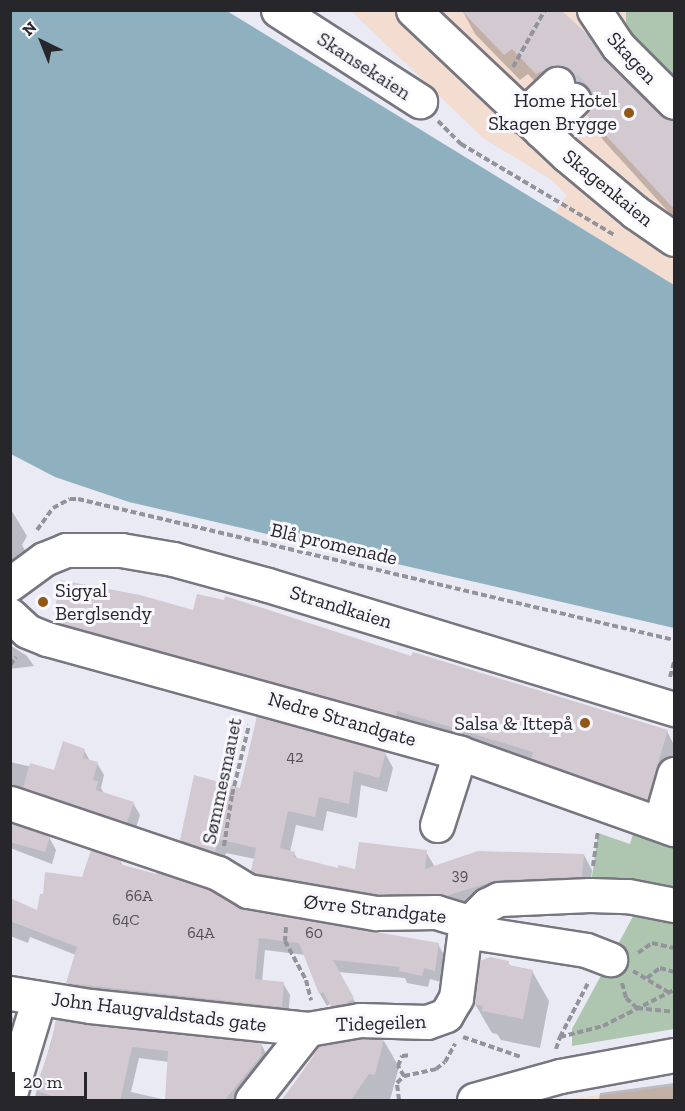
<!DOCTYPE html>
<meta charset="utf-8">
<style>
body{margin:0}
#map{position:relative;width:685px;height:1111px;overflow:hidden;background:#eaeaf5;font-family:"Zilla Slab",serif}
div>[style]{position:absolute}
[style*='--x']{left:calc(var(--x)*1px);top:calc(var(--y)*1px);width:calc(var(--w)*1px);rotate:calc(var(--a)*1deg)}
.commercial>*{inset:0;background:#f3dcd0}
.green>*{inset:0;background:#aec6af}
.water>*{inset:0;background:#8eb0bf}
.shadow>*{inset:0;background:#0003}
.building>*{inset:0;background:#d3c9d1}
.minor-tunnel>*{height:33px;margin-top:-16.5px;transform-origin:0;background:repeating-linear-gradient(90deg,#c3c3cd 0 33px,transparent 0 49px)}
.path>*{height:4px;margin-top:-2px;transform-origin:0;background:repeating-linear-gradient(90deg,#93939b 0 6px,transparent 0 9px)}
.roads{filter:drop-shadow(2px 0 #777680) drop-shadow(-2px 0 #777680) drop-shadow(0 2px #777680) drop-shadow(0 -2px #777680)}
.minor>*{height:33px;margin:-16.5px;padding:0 16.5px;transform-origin:16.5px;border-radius:16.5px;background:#fff}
.dots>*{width:16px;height:16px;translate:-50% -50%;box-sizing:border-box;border:3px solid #f8f7fe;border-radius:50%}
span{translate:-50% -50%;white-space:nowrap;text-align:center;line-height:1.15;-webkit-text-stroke:6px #f8f7fe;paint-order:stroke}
.number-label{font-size:16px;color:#525054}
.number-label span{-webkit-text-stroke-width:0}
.street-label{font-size:20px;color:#27272b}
.poi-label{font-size:20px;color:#27272b}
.right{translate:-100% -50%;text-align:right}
.left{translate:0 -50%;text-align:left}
.frame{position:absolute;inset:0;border:12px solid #27272b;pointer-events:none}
.north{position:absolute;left:12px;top:12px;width:60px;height:60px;-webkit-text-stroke:4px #f8f7fe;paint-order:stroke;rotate:317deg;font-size:16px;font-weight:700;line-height:24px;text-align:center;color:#27272b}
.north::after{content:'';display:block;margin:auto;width:21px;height:27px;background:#27272b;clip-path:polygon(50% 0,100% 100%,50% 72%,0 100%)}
.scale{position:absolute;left:12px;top:1072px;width:75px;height:27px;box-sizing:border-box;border:3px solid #27272b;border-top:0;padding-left:8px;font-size:18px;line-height:21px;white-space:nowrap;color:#27272b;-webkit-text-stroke:4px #f8f7fe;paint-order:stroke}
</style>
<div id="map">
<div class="commercial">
<i style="clip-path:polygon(351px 11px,626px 11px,626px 23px,666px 71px,674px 76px,674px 285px,555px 212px,567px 195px,550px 179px,483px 138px)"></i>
<i style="clip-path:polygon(674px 1086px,674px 1100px,560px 1100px,601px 1095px)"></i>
</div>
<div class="green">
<i style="clip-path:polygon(626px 11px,674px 11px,674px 76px,643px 50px,626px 23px)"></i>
<i style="clip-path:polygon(636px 824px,674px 843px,674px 1029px,572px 1046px,572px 1029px,636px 911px,591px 884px,598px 833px,630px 844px)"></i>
</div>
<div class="water">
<i style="clip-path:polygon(10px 11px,227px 11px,674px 285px,674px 628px,129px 502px,55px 477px,11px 454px)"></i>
</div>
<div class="shadow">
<i style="clip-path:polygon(462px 10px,563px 10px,555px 17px,604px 60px,660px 116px,674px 122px,674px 218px,603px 140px,587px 114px,591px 107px,585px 96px,552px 100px,528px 74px,520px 80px,475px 34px)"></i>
<i style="clip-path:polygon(10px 508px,27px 536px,22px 545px,31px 560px,10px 580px)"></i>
<i style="clip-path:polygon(194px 612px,412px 658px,667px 731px,674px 745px,674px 781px,662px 824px,69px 647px,55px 621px)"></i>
<i style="clip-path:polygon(10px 645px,27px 656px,34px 666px,10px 669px)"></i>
<i style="clip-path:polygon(84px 750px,90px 761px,97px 763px,104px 775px,101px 788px,104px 794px,133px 803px,140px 815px,134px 834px,10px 798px,10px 762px,55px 772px)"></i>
<i style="clip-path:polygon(385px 753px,393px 768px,387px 792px,361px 785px,357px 818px,327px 811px,323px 831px,296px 825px,290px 852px,294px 853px,298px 860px,339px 870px,356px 871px,426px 852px,435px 867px,584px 855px,592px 870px,590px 891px,455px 910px,262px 886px,253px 871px,255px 859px,226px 853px,223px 866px,190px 855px,181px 840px,241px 789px)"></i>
<i style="clip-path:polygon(10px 825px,49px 837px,56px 850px,52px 864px,10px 848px)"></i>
<i style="clip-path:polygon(120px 861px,123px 866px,244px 911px,438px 944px,445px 957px,441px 982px,430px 979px,428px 987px,407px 983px,405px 978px,338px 972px,360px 1011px,340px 1018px,331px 1003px,327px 1006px,320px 994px,305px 955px,265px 950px,262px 981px,283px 983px,290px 995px,288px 1019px,75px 995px,68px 983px,76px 955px,30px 937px,28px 943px,10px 936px,10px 900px,38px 912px,83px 879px)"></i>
<i style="clip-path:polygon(508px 962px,511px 967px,532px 971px,549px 1001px,540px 1048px,501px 1040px,497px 1034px,492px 1033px,475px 1004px)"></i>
<i style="clip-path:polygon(10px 1013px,18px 1026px,10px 1051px)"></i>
<i style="clip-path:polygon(57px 1021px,261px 1044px,268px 1057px,241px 1100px,167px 1100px,169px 1062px,139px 1058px,131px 1092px,166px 1100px,34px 1100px)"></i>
<i style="clip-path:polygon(361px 1040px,384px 1041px,399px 1067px,390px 1100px,282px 1100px,321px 1047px)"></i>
<i style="clip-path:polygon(674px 1083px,674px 1100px,599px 1100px,600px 1093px)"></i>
</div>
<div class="building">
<i style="clip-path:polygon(461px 10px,561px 10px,588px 35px,605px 59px,661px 115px,675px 120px,675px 210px,586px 114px,591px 105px,591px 95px,586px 87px,575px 82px,570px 71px,563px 66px,553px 66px,536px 74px,512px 49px,504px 55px)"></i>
<i style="clip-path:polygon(60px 580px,140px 595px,193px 610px,197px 594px,224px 600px,225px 596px,411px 656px,413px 652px,668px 730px,647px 800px,531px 758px,533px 752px,397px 711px,396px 716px,53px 621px)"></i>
<i style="clip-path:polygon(257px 716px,386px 752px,379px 778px,354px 771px,349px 804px,319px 797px,315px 817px,288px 811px,280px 848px,295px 852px,294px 857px,338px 868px,338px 865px,355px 869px,359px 842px,427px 850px,425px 869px,478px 851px,584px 854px,582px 877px,498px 880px,446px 896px,377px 894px,255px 873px,251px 871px,256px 848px,218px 839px,215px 852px,180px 840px,194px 775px,240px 788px)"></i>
<i style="clip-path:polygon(63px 741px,85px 749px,83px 758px,98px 762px,93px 780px,98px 781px,96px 790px,134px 802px,127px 823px,23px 788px,30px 763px,54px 770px)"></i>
<i style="clip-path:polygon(13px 824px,50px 836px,45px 852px,10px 842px)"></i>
<i style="clip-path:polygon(91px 850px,121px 860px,120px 864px,156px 874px,157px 872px,210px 890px,244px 909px,439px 943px,435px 971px,424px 968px,422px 976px,399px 971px,400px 967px,333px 960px,354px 998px,345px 1004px,331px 1006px,323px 992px,319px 994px,299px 943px,259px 938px,255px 979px,284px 982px,282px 1007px,66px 983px,77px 947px,10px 921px,10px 898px,37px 910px,40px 894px,43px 894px,45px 872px,82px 877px)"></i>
<i style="clip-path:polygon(490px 957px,509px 961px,509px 965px,533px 970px,523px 1019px,482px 1011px,483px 1006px,473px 1004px,480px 961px)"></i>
<i style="clip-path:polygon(56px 1019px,262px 1043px,261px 1056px,224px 1101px,165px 1101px,168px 1051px,132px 1047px,120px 1101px,67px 1101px,35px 1090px,51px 1044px)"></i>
<i style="clip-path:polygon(361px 1039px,384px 1039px,375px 1075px,369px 1074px,350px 1101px,282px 1101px,320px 1046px)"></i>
</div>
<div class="minor-tunnel">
<i style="--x:573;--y:100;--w:21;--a:-41"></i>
</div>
<div class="path">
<i style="--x:513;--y:67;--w:65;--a:-60.7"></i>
<i style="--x:438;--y:121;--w:33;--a:45"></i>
<i style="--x:461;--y:144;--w:178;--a:30.7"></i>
<i style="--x:37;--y:530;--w:27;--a:-54"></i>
<i style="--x:53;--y:508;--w:19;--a:-28"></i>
<i style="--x:70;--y:499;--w:8;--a:0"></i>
<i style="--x:78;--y:499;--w:612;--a:13.31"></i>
<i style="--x:10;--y:665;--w:10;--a:-53"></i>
<i style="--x:670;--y:677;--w:16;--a:-75"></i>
<i style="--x:224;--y:846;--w:52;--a:-81.1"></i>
<i style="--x:232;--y:795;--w:72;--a:-76.3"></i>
<i style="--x:593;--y:866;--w:34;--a:-82"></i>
<i style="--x:286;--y:927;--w:14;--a:94"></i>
<i style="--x:285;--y:941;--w:44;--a:61.7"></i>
<i style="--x:306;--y:980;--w:21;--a:76"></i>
<i style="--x:638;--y:953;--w:17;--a:-36"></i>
<i style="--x:652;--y:943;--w:23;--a:13"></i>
<i style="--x:633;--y:971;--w:41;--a:31"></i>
<i style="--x:647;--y:978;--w:16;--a:-38"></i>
<i style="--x:660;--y:968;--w:15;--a:16"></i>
<i style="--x:622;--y:983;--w:16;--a:75"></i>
<i style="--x:626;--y:998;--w:15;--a:42"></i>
<i style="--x:637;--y:1008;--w:37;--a:6"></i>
<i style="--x:463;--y:1037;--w:61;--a:19"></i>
<i style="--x:560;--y:1037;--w:44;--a:-14.3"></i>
<i style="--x:603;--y:1026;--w:80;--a:-26.9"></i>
<i style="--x:556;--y:1049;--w:13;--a:-72"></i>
<i style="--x:560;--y:1037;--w:63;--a:-62.6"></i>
<i style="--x:404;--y:1076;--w:12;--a:-121"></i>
<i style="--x:398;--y:1066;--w:11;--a:-68"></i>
<i style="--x:402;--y:1056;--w:9;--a:-6"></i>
<i style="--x:399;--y:1100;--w:17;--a:-97"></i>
<i style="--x:397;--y:1083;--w:10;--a:-45"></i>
<i style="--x:404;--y:1076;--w:33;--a:-12"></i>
<i style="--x:436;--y:1069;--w:11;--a:-38"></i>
<i style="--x:445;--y:1062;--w:21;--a:-61"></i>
</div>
<div class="roads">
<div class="minor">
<i style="--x:278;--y:10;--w:169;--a:32.7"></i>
<i style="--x:413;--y:10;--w:212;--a:43.3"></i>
<i style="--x:567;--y:155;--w:89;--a:40"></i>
<i style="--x:635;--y:212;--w:47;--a:34.7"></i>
<i style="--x:594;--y:10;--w:43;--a:56.3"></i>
<i style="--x:618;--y:46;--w:79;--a:45"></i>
<i style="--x:523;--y:116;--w:47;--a:-43.3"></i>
<i style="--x:541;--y:131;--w:45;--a:-44.1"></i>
<i style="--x:10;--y:584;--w:42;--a:-36.3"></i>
<i style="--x:44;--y:559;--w:24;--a:-22"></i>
<i style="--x:66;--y:550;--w:55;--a:0"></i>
<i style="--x:121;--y:550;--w:53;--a:9.8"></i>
<i style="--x:173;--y:559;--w:98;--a:15.3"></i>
<i style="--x:268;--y:585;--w:425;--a:17"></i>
<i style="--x:10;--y:615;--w:23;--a:43"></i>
<i style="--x:27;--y:631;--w:22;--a:22"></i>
<i style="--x:47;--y:639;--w:428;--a:15.4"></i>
<i style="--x:460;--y:753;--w:227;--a:19.6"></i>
<i style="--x:10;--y:803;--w:219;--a:18.6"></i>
<i style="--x:218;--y:873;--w:35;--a:31"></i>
<i style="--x:248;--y:891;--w:130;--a:9.8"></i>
<i style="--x:376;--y:913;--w:60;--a:-1"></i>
<i style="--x:436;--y:912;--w:31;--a:17"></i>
<i style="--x:466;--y:921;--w:7;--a:-16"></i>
<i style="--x:473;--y:919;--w:20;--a:-45"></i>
<i style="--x:487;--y:905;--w:13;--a:-27"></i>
<i style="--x:499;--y:899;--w:91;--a:-2.5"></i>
<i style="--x:590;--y:895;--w:38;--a:2"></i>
<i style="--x:628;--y:896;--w:47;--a:11.1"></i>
<i style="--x:660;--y:823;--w:51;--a:-74.1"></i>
<i style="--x:437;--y:825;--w:76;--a:-72.3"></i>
<i style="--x:465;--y:931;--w:122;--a:8.9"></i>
<i style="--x:586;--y:950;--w:26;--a:21"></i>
<i style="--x:10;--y:993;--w:81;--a:9.2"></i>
<i style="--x:90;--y:1006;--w:219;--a:6"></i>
<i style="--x:10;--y:1094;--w:100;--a:-73.2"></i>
<i style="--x:252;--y:1100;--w:90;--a:-51.7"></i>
<i style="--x:308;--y:1029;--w:53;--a:-9.8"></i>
<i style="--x:360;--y:1020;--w:67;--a:1.7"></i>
<i style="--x:427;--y:1022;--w:20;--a:-20"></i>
<i style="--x:446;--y:1015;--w:20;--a:-60"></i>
<i style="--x:456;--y:998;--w:78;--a:-82.6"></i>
<i style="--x:474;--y:1100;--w:89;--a:-15.6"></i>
<i style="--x:560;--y:1076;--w:116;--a:-10.4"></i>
</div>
</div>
<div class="dots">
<i style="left:629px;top:113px;background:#915714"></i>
<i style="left:43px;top:602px;background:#915714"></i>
<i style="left:585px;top:723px;background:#915714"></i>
</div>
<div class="number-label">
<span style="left:295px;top:757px">42</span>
<span style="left:460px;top:875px">39</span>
<span style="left:139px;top:896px">66A</span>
<span style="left:126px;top:920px">64C</span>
<span style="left:201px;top:933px">64A</span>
<span style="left:314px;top:933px">60</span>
</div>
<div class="street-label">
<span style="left:632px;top:58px;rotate:47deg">Skagen</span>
<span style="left:364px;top:66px;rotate:33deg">Skansekaien</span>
<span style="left:608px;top:188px;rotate:39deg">Skagenkaien</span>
<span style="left:334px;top:544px;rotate:13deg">Blå promenade</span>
<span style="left:341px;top:607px;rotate:17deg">Strandkaien</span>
<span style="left:342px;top:719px;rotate:16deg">Nedre Strandgate</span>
<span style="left:222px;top:781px;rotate:-78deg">Sømmesmauet</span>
<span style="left:375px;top:909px;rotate:6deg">Øvre Strandgate</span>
<span style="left:159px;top:1012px;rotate:7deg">John Haugvaldstads gate</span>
<span style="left:381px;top:1023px;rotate:-2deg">Tidegeilen</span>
</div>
<div class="poi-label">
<span class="right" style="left:617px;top:112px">Home Hotel<br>Skagen Brygge</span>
<span class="left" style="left:55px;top:602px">Sigyal<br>Berglsendy</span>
<span class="right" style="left:573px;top:723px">Salsa &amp; Ittepå</span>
</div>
<div class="frame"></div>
<div class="north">N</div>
<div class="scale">20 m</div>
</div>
